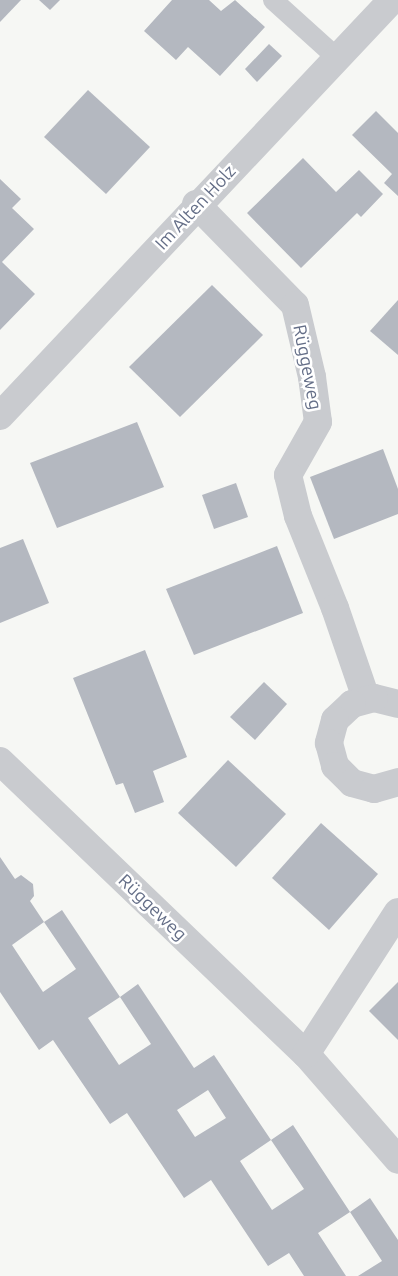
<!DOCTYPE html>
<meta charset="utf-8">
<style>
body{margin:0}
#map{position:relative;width:398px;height:1276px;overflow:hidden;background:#f6f7f4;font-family:Ubuntu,sans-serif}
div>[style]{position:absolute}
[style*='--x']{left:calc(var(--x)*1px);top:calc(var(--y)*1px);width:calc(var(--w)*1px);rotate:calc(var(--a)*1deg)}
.building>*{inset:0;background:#b4b8c0}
.lane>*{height:20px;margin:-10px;padding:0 10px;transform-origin:10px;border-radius:10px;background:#c9cbcf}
.street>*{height:28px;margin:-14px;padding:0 14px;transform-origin:14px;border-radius:14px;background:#c9cbcf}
span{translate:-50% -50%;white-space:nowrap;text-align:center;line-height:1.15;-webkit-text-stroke:5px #fff;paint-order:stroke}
.street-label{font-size:18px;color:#646e87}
</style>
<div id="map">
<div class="building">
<i style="clip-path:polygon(0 0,21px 0,0 22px)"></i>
<i style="clip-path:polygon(39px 0,60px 0,50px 10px)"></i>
<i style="clip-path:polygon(172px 0,209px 0,221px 11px,235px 0,265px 27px,220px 76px,188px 47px,176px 60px,144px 31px)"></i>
<i style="clip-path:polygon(269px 44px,282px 56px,257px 82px,245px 69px)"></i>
<i style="clip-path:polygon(88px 90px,150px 147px,106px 194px,44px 137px)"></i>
<i style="clip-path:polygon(376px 111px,398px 133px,398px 196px,384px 183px,392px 174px,352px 135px)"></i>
<i style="clip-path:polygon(303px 158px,336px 192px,359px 170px,383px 194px,361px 217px,357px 213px,301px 268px,247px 213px)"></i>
<i style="clip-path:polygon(0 179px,21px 199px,12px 208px,34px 229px,2px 262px,35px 294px,0 330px)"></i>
<i style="clip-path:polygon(212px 285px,263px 335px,180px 417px,129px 367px)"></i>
<i style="clip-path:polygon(398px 300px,398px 355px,370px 331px)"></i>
<i style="clip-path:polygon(137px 422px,164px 487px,57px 528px,30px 463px)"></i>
<i style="clip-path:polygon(383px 449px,398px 489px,398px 514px,334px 539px,310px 477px)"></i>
<i style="clip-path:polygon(236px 483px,248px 517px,214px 529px,202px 495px)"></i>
<i style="clip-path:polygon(23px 539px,49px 603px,0 623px,0 548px)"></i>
<i style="clip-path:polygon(277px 546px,303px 613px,194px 655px,166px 589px)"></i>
<i style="clip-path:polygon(145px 650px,187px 757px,153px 771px,164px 802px,135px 813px,123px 783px,116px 785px,73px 678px)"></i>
<i style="clip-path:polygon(264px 682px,287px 704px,255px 740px,230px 717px)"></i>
<i style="clip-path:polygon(228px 760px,286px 814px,236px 867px,178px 813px)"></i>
<i style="clip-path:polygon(321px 823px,378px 874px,329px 930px,272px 878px)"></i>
<i style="clip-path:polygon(evenodd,0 857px,15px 879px,21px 875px,33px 884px,34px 896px,30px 901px,44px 922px,12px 945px,43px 992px,76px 969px,44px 922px,62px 910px,120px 997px,88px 1018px,119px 1065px,151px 1044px,120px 997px,138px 984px,194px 1068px,214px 1055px,271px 1140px,293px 1125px,350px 1212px,318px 1233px,346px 1276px,304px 1276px,289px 1253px,268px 1266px,211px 1180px,184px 1198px,127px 1113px,110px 1124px,53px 1040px,39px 1050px,0 992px,0 857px,208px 1090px,226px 1118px,195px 1137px,177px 1110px,208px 1090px,0 857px,271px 1140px,304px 1189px,272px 1210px,240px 1161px,271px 1140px)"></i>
<i style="clip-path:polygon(398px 982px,398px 1040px,369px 1011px)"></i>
<i style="clip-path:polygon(370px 1198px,398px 1240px,398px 1276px,358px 1276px,382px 1261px,350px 1212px)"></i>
</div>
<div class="lane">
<i style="--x:273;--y:0;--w:85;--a:42.1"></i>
</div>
<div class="street">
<i style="--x:196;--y:204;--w:141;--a:45.6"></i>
<i style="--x:295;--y:305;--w:74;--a:76.7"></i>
<i style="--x:312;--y:377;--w:45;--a:82.4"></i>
<i style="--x:318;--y:422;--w:61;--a:119.5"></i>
<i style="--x:288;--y:475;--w:42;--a:76.3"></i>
<i style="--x:298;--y:516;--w:99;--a:68.1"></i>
<i style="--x:335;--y:608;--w:95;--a:71"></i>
<i style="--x:0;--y:416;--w:572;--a:-46.7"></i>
<i style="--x:398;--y:704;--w:25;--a:-166"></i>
<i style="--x:374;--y:698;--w:23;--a:165"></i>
<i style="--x:352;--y:704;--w:23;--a:137"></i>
<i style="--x:335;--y:720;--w:24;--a:105"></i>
<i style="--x:329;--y:743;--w:24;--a:75"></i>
<i style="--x:335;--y:766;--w:24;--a:45"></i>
<i style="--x:352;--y:783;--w:23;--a:15"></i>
<i style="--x:374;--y:789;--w:25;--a:-16"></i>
<i style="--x:0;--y:761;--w:424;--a:43.8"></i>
<i style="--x:306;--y:1054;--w:140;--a:49"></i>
<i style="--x:306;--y:1054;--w:169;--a:-57.1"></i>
</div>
<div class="street-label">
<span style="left:195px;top:207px;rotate:-47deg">Im Alten Holz</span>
<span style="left:308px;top:367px;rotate:79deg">Rüggeweg</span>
<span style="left:153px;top:907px;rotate:44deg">Rüggeweg</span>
</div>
</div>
